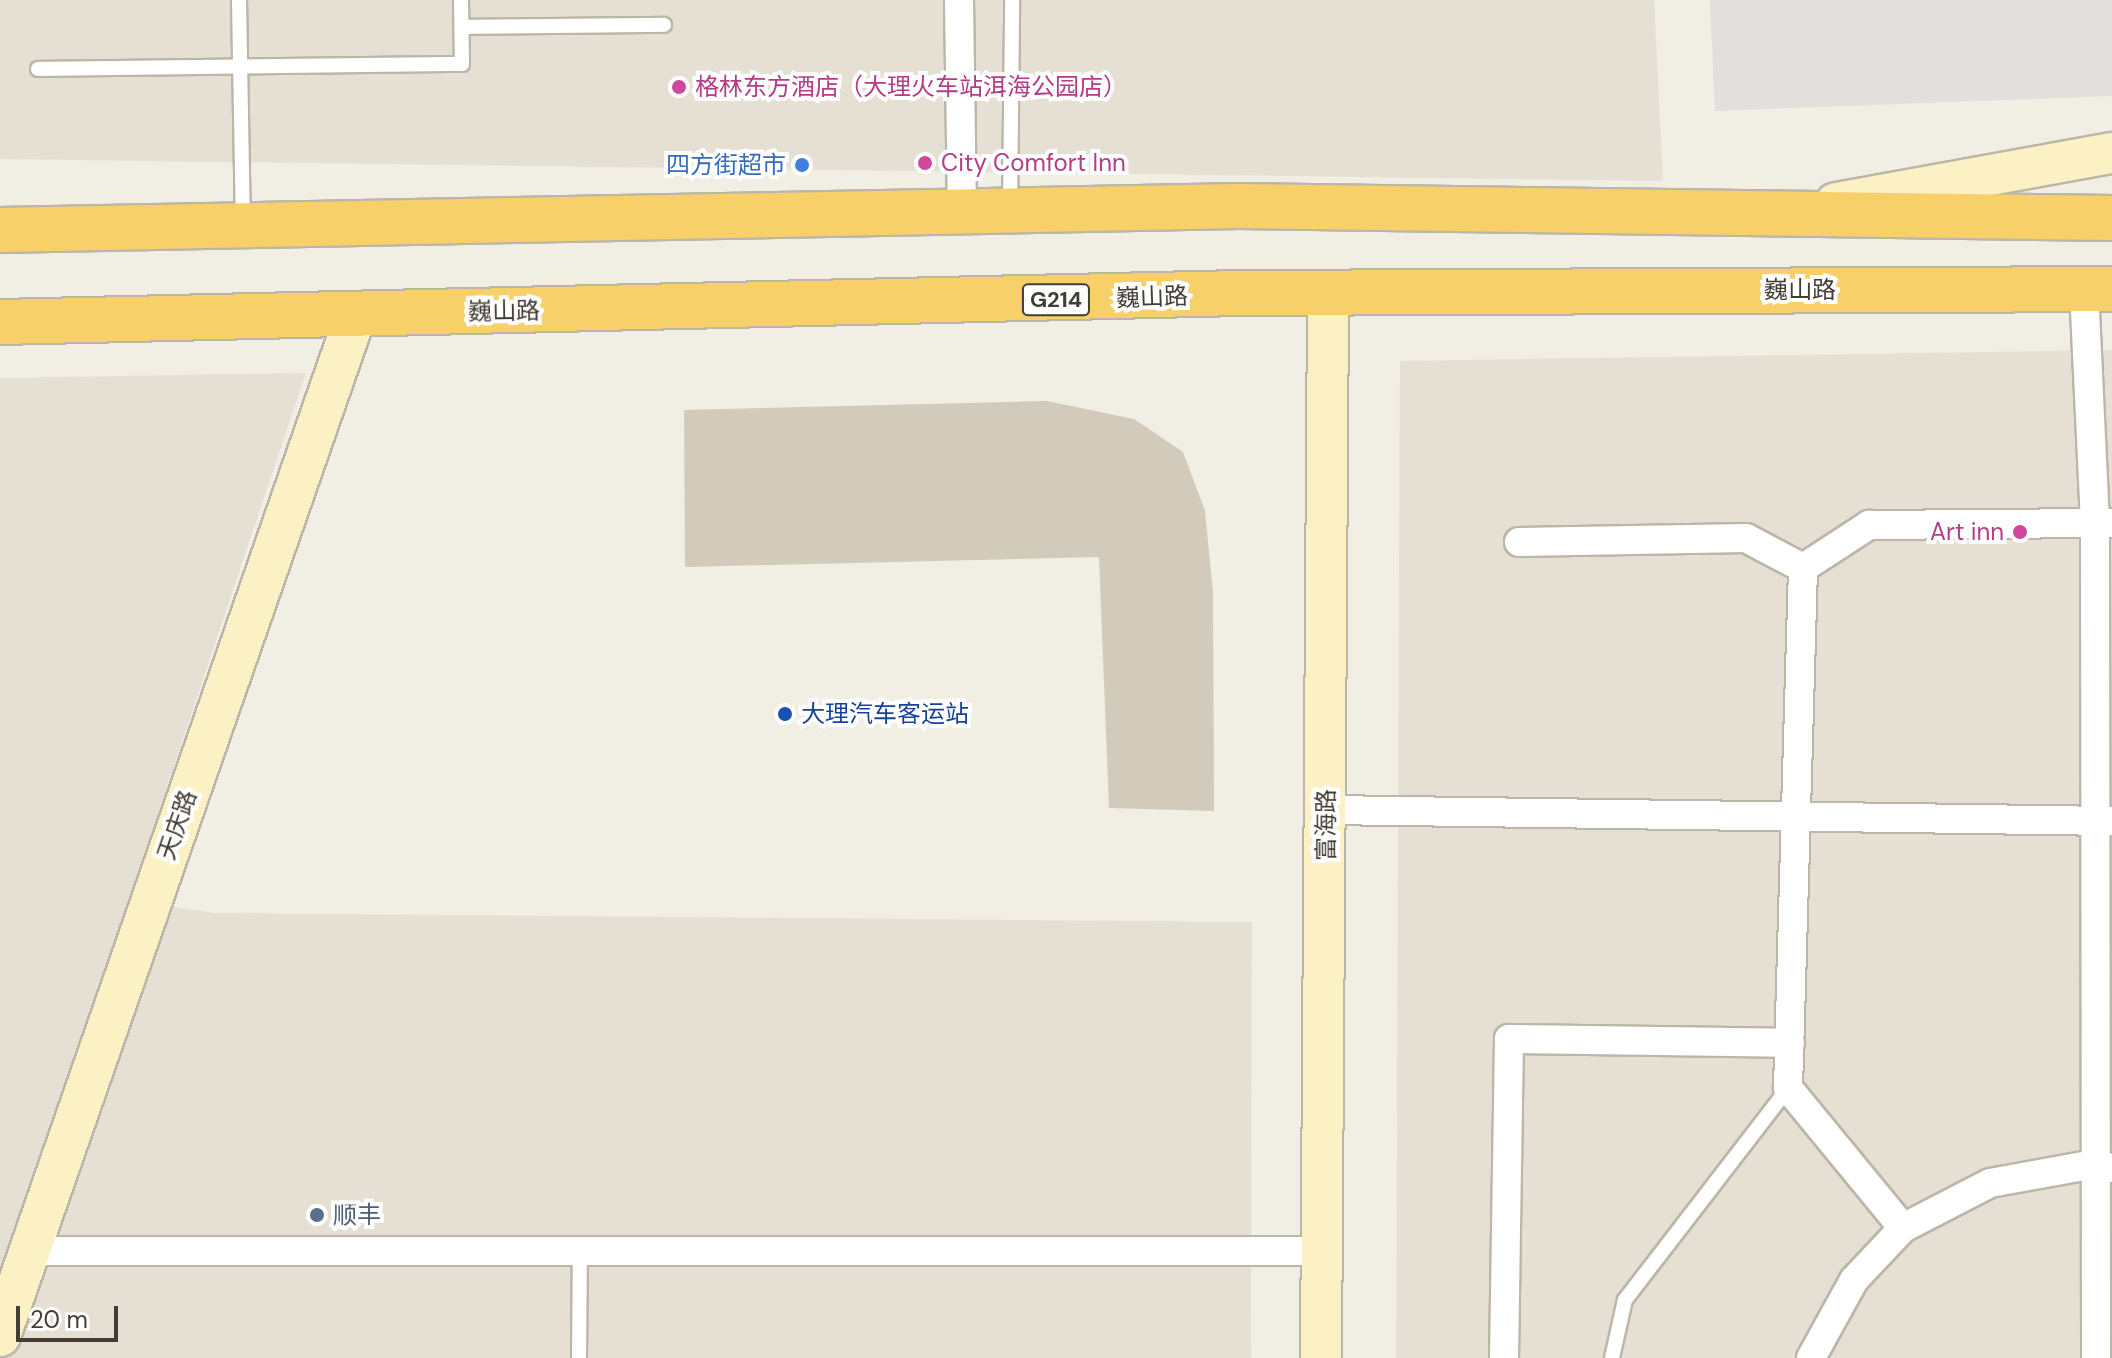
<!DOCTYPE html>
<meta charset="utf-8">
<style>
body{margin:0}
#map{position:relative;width:2112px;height:1358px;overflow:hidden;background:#f1eee4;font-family:"DM Sans","Noto Sans SC",sans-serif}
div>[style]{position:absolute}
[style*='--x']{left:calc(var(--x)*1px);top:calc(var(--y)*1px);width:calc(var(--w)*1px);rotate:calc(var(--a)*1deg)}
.residential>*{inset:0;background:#e5e0d3}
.parking>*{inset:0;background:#e2e0dd}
.building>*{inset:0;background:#d2caba}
.roads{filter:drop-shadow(2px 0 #bcb6a8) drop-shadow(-2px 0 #bcb6a8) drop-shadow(0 2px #bcb6a8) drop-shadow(0 -2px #bcb6a8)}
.lane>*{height:14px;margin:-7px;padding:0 7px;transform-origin:7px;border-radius:7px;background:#fff}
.street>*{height:28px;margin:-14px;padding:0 14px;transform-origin:14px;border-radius:14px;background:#fff}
.secondary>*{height:40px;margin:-20px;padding:0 20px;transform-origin:20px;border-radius:20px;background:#fcf1c4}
.highway>*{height:44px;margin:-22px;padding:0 22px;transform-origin:22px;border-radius:22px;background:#f7d06a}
.dots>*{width:22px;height:22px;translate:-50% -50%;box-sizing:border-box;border:4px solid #fff;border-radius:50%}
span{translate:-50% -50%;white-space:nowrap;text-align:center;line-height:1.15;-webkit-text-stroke:8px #fff;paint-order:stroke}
.shield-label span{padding:2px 6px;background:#fff;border:2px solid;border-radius:6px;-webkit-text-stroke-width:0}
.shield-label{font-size:22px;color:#433e35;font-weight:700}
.hotel-label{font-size:24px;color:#b23c85}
.left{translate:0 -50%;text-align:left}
.right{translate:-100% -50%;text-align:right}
.shop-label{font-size:24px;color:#366cbe}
.street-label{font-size:24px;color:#433e35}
.transit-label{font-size:24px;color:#164399}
.service-label{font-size:24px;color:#4e5e75}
.scale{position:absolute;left:16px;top:1306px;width:102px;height:36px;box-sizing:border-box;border:4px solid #433e35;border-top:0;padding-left:10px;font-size:24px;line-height:28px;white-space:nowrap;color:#433e35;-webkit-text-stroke:6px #fff;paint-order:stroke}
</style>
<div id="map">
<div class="residential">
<i style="clip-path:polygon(0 0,1654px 0,1663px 181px,0 159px)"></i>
<i style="clip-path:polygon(2112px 350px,2112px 1358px,1396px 1358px,1400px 361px)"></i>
<i style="clip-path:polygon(306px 373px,129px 900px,215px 913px,1252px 922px,1251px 1358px,0 1358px,0 378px)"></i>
</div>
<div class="parking">
<i style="clip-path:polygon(1710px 0,2112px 0,2112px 96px,1715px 111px)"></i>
</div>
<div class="building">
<i style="clip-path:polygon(1047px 401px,1134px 419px,1183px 452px,1205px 511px,1213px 593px,1214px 811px,1109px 808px,1099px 557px,685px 567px,684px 410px)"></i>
</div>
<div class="roads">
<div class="lane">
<i style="--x:239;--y:0;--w:221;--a:89"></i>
<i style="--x:462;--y:27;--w:202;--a:-0.6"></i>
<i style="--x:38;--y:69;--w:424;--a:-0.7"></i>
<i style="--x:462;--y:64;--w:64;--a:-90.9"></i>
<i style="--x:1010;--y:208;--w:208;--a:-89.4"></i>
<i style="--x:579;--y:1358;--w:111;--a:-89.5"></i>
<i style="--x:1612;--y:1358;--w:59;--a:-77.4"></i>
<i style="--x:1625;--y:1300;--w:267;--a:-52.4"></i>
</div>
<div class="street">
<i style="--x:959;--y:0;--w:211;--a:89.2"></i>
<i style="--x:2084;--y:289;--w:234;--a:87.3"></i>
<i style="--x:2095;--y:523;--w:835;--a:89.93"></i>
<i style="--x:1519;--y:542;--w:227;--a:-1"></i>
<i style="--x:1746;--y:538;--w:64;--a:27.8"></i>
<i style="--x:1803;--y:568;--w:520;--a:91.65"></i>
<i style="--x:1788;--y:1088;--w:181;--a:50.6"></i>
<i style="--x:1803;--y:568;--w:79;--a:-33.1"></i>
<i style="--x:1869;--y:525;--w:242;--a:-0.5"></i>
<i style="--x:1326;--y:810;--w:785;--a:0.8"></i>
<i style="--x:28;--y:1251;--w:1294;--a:0"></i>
<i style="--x:1504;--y:1358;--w:319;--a:-89.1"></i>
<i style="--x:1509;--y:1039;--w:281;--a:0.8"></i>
<i style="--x:1811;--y:1358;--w:89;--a:-61.1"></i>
<i style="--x:1854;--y:1280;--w:71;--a:-46.7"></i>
<i style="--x:1903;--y:1228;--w:98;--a:-27.3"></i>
<i style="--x:1990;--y:1183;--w:107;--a:-10.3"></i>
<i style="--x:2095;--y:1164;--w:16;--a:14"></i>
</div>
<div class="secondary">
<i style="--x:1836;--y:203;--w:280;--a:-10.3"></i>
<i style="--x:0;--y:1336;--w:1082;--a:-70.79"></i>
<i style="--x:1321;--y:1358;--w:1065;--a:-89.62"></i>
</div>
<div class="highway">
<i style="--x:0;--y:230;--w:1239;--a:-1.11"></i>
<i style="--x:1239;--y:206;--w:873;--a:0.79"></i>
<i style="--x:0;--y:322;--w:1244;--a:-1.34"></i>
<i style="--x:1244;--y:293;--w:868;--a:-0.26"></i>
</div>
</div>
<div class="dots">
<i style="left:679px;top:87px;background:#d1479c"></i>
<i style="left:925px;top:163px;background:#d1479c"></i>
<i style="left:802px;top:165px;background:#3f7fe0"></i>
<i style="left:2020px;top:532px;background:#d1479c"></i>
<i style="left:785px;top:714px;background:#1a4fb4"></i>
<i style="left:317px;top:1215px;background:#5c6f8a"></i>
</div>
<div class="shield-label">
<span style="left:1056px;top:300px">G214</span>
</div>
<div class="hotel-label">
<span class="left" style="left:695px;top:87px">格林东方酒店（大理火车站洱海公园店）</span>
<span class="left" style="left:941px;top:163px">City Comfort Inn</span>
<span class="right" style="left:2004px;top:532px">Art inn</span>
</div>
<div class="shop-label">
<span class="right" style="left:786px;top:165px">四方街超市</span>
</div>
<div class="street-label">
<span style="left:1800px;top:290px">巍山路</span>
<span style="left:1152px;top:297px;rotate:-2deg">巍山路</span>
<span style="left:504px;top:311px;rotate:-1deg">巍山路</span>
<span style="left:177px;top:825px;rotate:-71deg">天庆路</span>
<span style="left:1326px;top:825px;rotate:-90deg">富海路</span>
</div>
<div class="transit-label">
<span class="left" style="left:801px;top:714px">大理汽车客运站</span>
</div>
<div class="service-label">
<span class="left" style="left:333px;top:1215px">顺丰</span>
</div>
<div class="scale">20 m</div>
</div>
